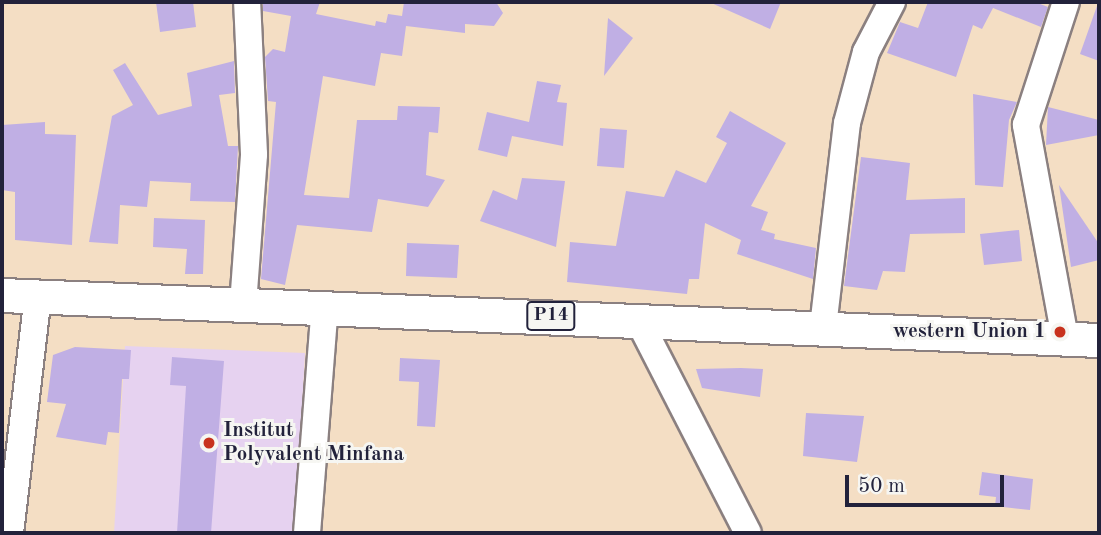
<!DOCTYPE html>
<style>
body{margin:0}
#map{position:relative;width:1101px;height:535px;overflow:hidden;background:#f4dec4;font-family:"Old Standard TT",serif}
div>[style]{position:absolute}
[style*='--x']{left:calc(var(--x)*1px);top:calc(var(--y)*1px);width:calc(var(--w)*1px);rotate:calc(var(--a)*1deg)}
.built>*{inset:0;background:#e6d2f0}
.building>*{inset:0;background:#c0afe4}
.roads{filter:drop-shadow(2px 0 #8b8080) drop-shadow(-2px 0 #8b8080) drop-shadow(0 2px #8b8080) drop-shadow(0 -2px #8b8080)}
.minor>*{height:26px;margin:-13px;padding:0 13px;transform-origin:13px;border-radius:13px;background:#fff}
.major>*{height:33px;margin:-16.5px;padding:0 16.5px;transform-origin:16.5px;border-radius:16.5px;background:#fff}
.dots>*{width:19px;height:19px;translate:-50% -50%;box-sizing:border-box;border:4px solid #f6f6f2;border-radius:50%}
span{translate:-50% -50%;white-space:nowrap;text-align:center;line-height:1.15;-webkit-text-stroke:6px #f6f6f2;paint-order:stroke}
.shield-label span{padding:2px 5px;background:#f6f6f2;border:2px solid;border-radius:5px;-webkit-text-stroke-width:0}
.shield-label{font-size:19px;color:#22223b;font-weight:700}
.poi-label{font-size:21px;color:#22223b;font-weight:700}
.right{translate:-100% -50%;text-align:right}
.left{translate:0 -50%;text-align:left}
.frame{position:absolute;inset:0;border:4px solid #22223b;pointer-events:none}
.scale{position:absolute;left:845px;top:475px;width:159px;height:32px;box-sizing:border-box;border:4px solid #22223b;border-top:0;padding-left:9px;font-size:21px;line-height:24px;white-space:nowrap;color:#22223b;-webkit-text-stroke:5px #f6f6f2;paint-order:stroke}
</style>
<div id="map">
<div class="built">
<i style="clip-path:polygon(125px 346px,305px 353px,295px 533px,114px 533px)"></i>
</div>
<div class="building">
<i style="clip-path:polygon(156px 2px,193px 2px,196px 27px,160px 32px)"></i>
<i style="clip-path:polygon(263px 2px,320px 2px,316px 14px,375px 26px,376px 21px,386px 23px,388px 14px,402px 16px,404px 2px,496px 2px,503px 13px,494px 26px,465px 24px,465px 33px,406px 26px,402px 56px,381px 53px,375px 86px,323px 76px,304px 195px,349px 198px,357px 120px,397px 120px,398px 106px,440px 107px,438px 133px,429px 132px,426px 175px,445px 180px,428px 207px,378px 199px,372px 232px,297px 225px,285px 285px,261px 279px,276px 102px,268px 101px,265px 57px,273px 49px,285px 52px,291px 16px,263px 11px)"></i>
<i style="clip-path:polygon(709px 2px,781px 2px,770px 29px)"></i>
<i style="clip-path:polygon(928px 2px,1035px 2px,1048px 7px,1041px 27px,993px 8px,982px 29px,973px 25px,956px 77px,887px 53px,900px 22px,918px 28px)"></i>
<i style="clip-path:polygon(1097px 6px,1099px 7px,1099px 61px,1080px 54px)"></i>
<i style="clip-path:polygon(608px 18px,633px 38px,604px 76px)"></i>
<i style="clip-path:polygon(234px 61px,235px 93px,219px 95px,228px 146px,238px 146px,235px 202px,190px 201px,191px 183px,150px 181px,147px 207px,120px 205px,118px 244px,89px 242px,112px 116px,133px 105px,113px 70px,125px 63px,158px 115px,192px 106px,187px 73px)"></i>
<i style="clip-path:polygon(537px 81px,561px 85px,557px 102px,567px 103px,563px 146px,512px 136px,507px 157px,478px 150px,487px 112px,529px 122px)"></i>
<i style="clip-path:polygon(973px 94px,1017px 102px,1009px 120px,1003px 187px,975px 185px)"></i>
<i style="clip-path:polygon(1048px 107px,1099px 120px,1099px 135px,1046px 145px)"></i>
<i style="clip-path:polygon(730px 111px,786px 143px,751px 206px,768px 212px,761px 230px,775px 234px,774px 239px,816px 248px,813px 279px,737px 254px,741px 240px,705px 223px,699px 279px,689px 279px,687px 294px,567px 282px,570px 242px,616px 246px,626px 191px,664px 197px,676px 170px,706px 183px,727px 143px,716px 137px)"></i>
<i style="clip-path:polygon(45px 122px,45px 134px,76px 135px,72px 245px,15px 240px,15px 192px,2px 190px,2px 125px)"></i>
<i style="clip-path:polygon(600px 128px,627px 130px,624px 168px,597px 166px)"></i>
<i style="clip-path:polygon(861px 157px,910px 163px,906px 200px,965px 198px,965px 233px,910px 234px,905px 272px,883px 271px,877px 290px,844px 286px)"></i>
<i style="clip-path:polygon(522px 178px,565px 181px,556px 247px,480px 221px,493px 190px,517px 200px)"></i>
<i style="clip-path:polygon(1059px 185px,1099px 244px,1099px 260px,1071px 267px)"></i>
<i style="clip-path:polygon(154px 218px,205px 220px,203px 274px,185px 274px,187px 249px,153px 247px)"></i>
<i style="clip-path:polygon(1019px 230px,1022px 261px,984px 265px,980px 234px)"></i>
<i style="clip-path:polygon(407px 243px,459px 245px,457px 278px,406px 276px)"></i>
<i style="clip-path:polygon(75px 347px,131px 350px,129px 379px,122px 379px,119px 433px,108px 432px,106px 445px,56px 437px,66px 404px,47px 402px,53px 355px)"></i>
<i style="clip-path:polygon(172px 357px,224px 361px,211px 533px,177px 533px,186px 386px,170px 385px)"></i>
<i style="clip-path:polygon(400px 358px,440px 360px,435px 427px,417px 426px,419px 382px,399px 381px)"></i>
<i style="clip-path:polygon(741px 368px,763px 369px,760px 397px,702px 388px,696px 369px)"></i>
<i style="clip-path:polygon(806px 413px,864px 416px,857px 462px,803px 456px)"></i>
<i style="clip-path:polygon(982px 472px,1033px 479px,1030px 510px,995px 506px,996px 497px,979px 495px)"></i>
</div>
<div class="roads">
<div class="minor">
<i style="--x:243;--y:305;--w:151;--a:-85.8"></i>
<i style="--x:254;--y:154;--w:152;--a:-92.6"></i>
<i style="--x:639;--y:321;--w:238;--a:62.8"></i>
<i style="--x:823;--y:327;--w:205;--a:-83.3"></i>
<i style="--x:847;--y:123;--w:73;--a:-75"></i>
<i style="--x:866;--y:52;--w:56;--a:-62.5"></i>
<i style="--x:1065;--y:338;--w:217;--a:-100.4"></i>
<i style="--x:1026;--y:125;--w:129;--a:-72"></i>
<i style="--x:10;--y:533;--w:239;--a:-83.3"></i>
<i style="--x:307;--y:533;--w:228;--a:-85.5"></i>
</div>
<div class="major">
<i style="--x:2;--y:295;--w:1098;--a:2.35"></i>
</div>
</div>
<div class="dots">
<i style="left:1060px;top:332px;background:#c8321e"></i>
<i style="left:209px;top:443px;background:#c8321e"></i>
</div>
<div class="shield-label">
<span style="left:551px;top:316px">P14</span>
</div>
<div class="poi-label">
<span class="right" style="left:1046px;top:332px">western Union 1</span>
<span class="left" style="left:223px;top:443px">Institut<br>Polyvalent Minfana</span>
</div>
<div class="frame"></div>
<div class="scale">50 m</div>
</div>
